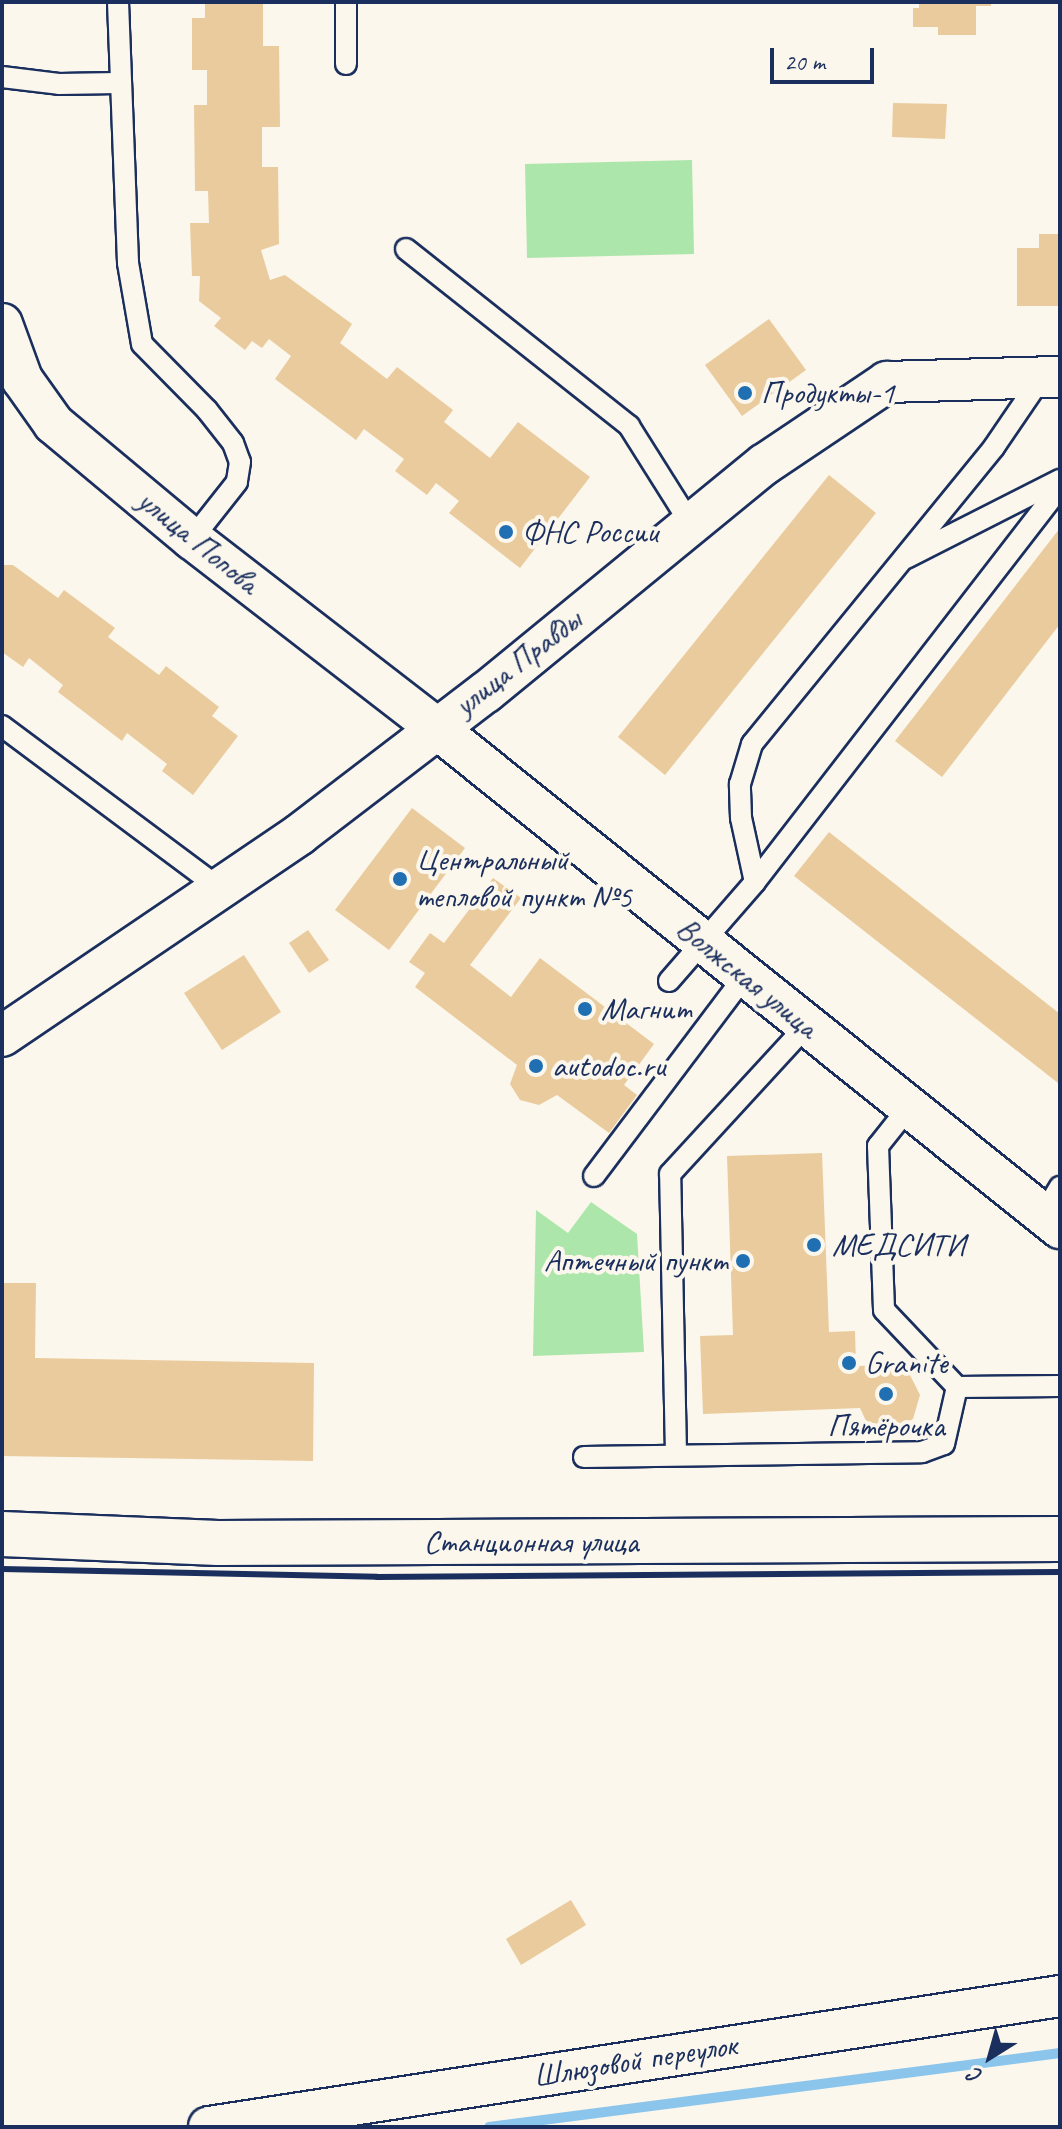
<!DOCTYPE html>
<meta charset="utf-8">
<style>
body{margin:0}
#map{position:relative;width:1062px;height:2129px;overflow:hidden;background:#fbf7ec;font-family:Caveat,sans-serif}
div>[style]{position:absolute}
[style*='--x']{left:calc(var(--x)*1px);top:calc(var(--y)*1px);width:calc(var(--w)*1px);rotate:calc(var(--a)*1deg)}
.green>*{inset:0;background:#ade6aa}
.stream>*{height:10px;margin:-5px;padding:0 5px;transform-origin:5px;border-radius:5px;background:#8cc5eb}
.building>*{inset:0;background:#eacb9d}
.roads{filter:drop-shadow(2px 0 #1b2f5e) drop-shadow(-2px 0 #1b2f5e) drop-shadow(0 2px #1b2f5e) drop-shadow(0 -2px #1b2f5e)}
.service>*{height:20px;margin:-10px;padding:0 10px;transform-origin:10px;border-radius:10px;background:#fbf7ec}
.minor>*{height:40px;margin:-20px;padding:0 20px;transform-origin:20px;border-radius:20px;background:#fbf7ec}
.secondary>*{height:44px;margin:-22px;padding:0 22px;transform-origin:22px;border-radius:22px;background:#fbf7ec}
.rail>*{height:6px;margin:-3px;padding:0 3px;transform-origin:3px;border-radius:3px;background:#1b2f5e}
.dots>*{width:22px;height:22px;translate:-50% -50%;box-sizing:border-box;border:4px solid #fbf7ec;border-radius:50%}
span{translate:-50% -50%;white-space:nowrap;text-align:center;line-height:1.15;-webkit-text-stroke:8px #fbf7ec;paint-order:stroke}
.poi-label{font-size:32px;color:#1b2f5e}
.left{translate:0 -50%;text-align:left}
.right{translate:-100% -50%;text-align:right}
.street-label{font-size:32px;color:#1b2f5e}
.frame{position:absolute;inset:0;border:4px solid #1b2f5e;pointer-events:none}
.north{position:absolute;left:950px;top:2017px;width:80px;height:80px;-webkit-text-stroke:6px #fbf7ec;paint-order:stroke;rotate:217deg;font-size:22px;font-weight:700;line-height:32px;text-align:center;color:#1b2f5e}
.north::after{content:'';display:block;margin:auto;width:28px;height:36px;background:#1b2f5e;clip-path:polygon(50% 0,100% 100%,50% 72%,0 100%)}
.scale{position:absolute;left:770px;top:48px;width:104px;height:36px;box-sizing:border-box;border:4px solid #1b2f5e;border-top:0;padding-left:10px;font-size:24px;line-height:28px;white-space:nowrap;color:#1b2f5e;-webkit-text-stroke:6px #fbf7ec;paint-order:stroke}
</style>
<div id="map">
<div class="green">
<i style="clip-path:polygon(692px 160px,694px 254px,527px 258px,525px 164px)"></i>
<i style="clip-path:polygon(591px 1202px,637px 1234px,644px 1352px,533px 1356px,536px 1210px,568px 1233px)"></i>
</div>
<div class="stream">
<i style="--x:489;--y:2127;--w:576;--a:-7.38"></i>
</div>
<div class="building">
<i style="clip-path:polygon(205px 2px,263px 2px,263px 46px,279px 46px,280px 127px,262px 127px,262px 167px,278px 167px,279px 244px,261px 250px,270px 280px,285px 275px,352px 324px,340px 343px,387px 379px,397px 367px,453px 410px,444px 422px,490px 458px,518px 422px,590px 477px,520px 568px,449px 513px,459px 501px,436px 483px,427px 495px,395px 471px,404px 459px,364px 429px,356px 440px,275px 379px,291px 356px,269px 339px,262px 348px,252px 341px,245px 350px,214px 326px,221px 318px,199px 301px,200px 276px,192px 276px,190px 223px,209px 223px,208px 191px,195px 191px,194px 105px,207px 105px,207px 70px,192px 70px,192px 18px,205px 18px)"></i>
<i style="clip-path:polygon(919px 2px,991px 2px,991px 6px,976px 6px,976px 35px,938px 35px,938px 27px,913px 27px,913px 8px,919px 8px)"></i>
<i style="clip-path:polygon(893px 103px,947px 104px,945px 139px,892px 137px)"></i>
<i style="clip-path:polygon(1039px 234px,1060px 234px,1060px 306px,1017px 306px,1017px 248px,1039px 248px)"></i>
<i style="clip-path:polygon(769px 319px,806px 370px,742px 416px,705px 365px)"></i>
<i style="clip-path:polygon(829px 475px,876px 513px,665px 775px,618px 737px)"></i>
<i style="clip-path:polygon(1060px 528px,1060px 624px,942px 777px,895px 741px)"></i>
<i style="clip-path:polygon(2px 565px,13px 565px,58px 598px,64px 590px,115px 628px,108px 637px,159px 675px,166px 666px,219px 707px,212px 716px,238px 736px,193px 795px,162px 771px,167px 764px,127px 733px,122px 741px,58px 692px,63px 685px,29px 658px,23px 667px,2px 652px)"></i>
<i style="clip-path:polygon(412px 808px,465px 848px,389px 950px,335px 910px)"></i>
<i style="clip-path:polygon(829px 832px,1060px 1014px,1058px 1083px,794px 876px)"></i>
<i style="clip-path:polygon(493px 878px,521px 898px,470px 965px,511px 997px,540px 958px,654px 1044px,624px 1085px,637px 1095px,609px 1133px,557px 1095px,539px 1105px,520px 1100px,510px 1084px,517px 1065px,415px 987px,425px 973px,409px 962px,430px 933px,444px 943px)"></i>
<i style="clip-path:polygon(308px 930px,329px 960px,309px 973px,289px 943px)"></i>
<i style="clip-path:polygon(244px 955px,281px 1012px,222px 1050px,184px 993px)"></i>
<i style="clip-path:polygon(822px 1153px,829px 1332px,855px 1331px,856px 1366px,885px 1365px,909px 1373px,920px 1395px,913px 1419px,891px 1430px,867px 1423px,860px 1408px,703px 1414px,700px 1336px,733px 1335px,727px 1156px)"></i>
<i style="clip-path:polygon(2px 1283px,36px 1283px,35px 1358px,314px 1363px,313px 1461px,2px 1456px)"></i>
<i style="clip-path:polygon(571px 1900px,586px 1925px,521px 1965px,506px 1939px)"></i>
</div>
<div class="roads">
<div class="service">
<i style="--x:118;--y:2;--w:261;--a:87.8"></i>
<i style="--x:128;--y:263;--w:82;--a:80.2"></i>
<i style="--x:142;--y:344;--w:93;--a:45.4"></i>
<i style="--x:207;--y:410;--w:42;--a:51.8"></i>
<i style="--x:233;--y:443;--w:20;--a:70"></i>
<i style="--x:240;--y:462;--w:20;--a:99"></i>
<i style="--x:237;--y:482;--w:73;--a:128.3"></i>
<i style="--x:346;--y:64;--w:62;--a:-90"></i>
<i style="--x:2;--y:77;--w:57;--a:7"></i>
<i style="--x:59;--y:84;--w:59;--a:-1"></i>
<i style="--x:406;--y:249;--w:285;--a:38.4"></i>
<i style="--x:629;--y:426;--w:115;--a:57.8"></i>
<i style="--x:906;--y:558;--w:173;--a:-26.9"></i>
<i style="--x:2;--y:726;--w:271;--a:36.7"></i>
<i style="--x:755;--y:882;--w:66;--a:-102.3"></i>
<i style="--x:741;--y:818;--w:34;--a:-92"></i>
<i style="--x:740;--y:784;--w:42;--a:-73.3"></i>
<i style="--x:752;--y:744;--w:383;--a:-50.8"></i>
<i style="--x:994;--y:447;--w:83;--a:-55.7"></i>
<i style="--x:669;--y:981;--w:131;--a:-49"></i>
<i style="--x:755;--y:882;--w:498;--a:-52.3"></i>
<i style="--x:909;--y:1107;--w:50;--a:128.5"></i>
<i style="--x:878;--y:1146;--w:164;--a:87.9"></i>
<i style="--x:884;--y:1310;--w:106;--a:46.5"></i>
<i style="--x:594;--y:1176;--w:249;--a:-53"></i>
<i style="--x:1043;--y:1215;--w:33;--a:-59"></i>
<i style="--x:676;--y:1454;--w:280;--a:-91.2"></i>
<i style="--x:670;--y:1174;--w:201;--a:-47.4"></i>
<i style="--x:584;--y:1457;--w:338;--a:-0.8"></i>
<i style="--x:922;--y:1452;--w:23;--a:-20"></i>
<i style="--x:944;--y:1444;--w:58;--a:-77.2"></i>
<i style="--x:957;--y:1387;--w:103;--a:-0.6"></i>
</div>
<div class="minor">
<i style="--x:2;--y:324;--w:59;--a:70"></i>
<i style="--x:22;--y:379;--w:55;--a:54.6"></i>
<i style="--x:54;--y:424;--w:180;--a:39.8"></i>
<i style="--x:192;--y:539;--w:307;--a:37.7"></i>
<i style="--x:435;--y:727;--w:801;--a:38.72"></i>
<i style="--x:2;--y:1036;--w:360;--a:-34.1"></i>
<i style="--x:300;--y:834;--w:234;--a:-37.4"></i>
<i style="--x:486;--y:692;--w:360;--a:-39.3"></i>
<i style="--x:765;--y:464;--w:147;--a:-33.9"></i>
<i style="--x:887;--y:382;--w:173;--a:-1.7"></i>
<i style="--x:209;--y:2127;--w:861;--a:-8.75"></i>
</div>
<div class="secondary">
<i style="--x:2;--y:1534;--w:216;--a:2.4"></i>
<i style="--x:218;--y:1543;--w:842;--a:-0.27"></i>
</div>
</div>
<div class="rail">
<i style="--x:2;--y:1569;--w:375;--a:1.2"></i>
<i style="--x:377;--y:1577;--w:683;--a:-0.42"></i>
</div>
<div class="dots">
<i style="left:745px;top:393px;background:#1f6fb2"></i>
<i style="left:506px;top:532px;background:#1f6fb2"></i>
<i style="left:400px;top:879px;background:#1f6fb2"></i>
<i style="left:585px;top:1009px;background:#1f6fb2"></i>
<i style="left:536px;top:1066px;background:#1f6fb2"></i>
<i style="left:814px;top:1245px;background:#1f6fb2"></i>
<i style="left:743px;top:1261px;background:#1f6fb2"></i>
<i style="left:849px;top:1363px;background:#1f6fb2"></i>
<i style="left:886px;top:1394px;background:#1f6fb2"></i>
</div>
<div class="poi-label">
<span class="left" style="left:761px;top:393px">Продукты-1</span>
<span class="left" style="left:522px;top:532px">ФНС России</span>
<span class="left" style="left:416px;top:879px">Центральный<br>тепловой пункт №5</span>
<span class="left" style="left:601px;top:1009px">Магнит</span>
<span class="left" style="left:552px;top:1066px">autodoc.ru</span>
<span class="left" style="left:832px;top:1245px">МЕДСИТИ</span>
<span class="right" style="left:727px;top:1261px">Аптечный пункт</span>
<span class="left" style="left:865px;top:1363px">Granite</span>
<span style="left:886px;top:1426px">Пятёрочка</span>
</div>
<div class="street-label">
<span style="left:198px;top:542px;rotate:39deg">улица Попова</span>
<span style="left:518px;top:663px;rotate:-38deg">улица Правды</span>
<span style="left:747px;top:978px;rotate:39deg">Волжская улица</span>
<span style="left:531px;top:1542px">Станционная улица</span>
<span style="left:635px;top:2061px;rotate:-9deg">Шлюзовой переулок</span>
</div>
<div class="frame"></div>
<div class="north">С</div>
<div class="scale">20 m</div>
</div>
